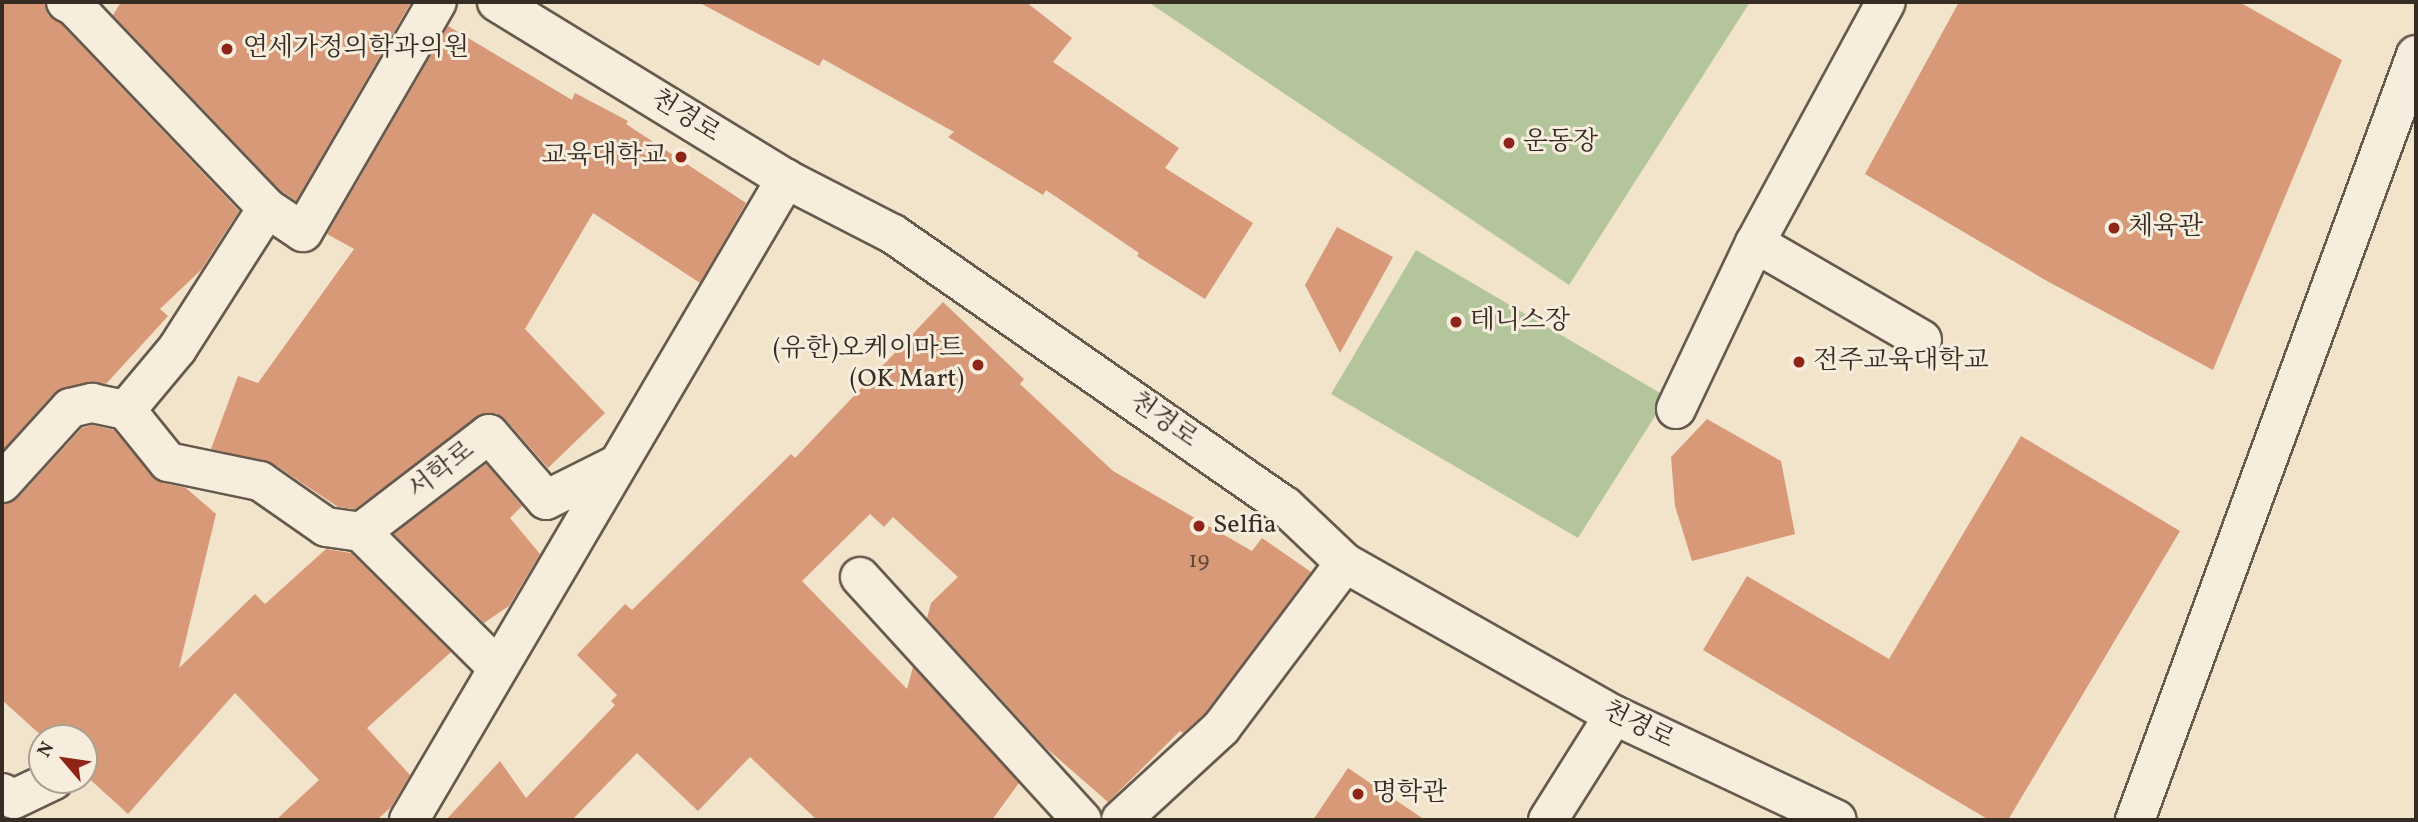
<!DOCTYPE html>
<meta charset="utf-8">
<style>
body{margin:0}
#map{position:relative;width:2418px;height:822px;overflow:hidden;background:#f1e4cb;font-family:Vollkorn,"Noto Serif KR",serif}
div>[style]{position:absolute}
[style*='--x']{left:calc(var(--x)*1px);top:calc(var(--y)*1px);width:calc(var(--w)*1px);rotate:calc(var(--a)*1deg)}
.green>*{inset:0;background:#b5c59b}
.building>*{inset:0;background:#d89979}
.roads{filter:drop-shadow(2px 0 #665a4e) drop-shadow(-2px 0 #665a4e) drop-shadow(0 2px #665a4e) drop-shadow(0 -2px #665a4e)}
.minor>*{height:38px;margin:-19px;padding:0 19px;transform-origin:19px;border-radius:19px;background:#f6eddd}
.dots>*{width:19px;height:19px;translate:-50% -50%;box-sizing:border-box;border:4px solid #f6eddd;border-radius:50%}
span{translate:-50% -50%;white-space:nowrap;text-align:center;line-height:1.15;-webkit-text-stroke:6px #f6eddd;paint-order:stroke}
.number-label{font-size:23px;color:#5f4739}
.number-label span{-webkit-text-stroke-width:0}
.poi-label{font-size:26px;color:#372c24}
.left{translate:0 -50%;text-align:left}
.right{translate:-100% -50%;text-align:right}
.street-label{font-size:26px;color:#372c24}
.frame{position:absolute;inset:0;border:4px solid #372c24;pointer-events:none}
.north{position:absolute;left:28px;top:724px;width:70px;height:70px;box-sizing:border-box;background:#f6eddd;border:2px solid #aaa093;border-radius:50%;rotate:299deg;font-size:19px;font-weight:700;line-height:28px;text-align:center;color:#372c24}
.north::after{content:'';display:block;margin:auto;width:24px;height:32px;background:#8f2418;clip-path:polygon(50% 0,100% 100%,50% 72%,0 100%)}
</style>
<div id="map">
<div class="green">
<i style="clip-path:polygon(1148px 2px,1750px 2px,1569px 285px)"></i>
<i style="clip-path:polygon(1416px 250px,1667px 397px,1578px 538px,1331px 394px)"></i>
</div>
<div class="building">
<i style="clip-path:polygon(2px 2px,44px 2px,48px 15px,61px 24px,239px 211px,201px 270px,160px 309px,168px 316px,106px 384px,87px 382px,54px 393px,2px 451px)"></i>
<i style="clip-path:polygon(121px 2px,406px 2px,410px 4px,296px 201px,281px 191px,113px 15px)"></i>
<i style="clip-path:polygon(698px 2px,1026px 2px,1072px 38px,1053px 62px,1179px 148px,1165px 168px,1253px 223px,1205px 299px,1137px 256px,1139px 253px,1046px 190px,1043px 195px,948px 137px,954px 132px,823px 59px,819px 66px)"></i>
<i style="clip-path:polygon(1959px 2px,2239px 2px,2342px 60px,2213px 370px,2047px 281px,1865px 174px)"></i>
<i style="clip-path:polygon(448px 26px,572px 100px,575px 93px,628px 121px,626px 124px,746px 203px,700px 283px,593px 213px,525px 329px,605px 413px,548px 468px,506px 420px,496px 413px,485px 413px,355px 509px,338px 507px,272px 463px,211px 449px,238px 376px,258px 383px,354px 249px,327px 234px)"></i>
<i style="clip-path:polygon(1337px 227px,1393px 257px,1340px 353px,1305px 285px)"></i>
<i style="clip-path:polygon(943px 302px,1024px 379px,1020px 384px,1113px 471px,1252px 551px,1262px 538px,1311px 572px,1205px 713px,1183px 733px,1180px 731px,1108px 802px,1045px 747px,927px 618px,931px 603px,958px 577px,893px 517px,884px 527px,870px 514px,802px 581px,907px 689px,913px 667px,1019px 783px,992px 820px,817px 820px,750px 757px,698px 811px,637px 753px,572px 820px,446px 820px,500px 761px,526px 798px,615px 705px,611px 701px,617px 695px,577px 655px,625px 604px,632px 610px,791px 454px,795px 458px)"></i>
<i style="clip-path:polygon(1707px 419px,1781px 461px,1795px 534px,1692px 561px,1675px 506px,1671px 457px)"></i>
<i style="clip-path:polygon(92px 425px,114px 430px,152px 476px,164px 483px,186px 488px,216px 514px,179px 668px,255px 594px,265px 604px,326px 549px,351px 553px,451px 652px,367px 728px,410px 775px,391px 807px,377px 820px,276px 820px,319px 780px,235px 693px,128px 814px,84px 774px,84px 738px,44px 738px,2px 700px,2px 504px,18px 498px,82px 428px)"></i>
<i style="clip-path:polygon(2021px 436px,2180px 531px,2008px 820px,1989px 820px,1703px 650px,1747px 576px,1889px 659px)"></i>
<i style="clip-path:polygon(486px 464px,522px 506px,510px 518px,540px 554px,509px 606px,484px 623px,394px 534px)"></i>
<i style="clip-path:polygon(1348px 768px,1425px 820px,1313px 820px)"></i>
</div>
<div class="roads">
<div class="minor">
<i style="--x:66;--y:2;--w:9;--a:27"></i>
<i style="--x:74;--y:6;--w:279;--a:46.3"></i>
<i style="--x:497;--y:2;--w:339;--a:31.5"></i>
<i style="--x:786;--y:179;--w:120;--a:27.2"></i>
<i style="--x:893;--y:234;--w:477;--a:34.8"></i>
<i style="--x:1285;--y:506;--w:83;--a:43.5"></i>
<i style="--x:1345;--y:563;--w:309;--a:29.5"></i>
<i style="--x:1614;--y:715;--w:246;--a:25.2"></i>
<i style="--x:1755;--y:243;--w:193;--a:30.1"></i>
<i style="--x:1676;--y:409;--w:184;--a:-64.6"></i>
<i style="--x:1755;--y:243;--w:274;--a:-61.5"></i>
<i style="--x:126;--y:410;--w:80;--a:-50.1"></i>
<i style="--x:177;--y:349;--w:167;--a:-57.4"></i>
<i style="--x:267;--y:208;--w:43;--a:33.7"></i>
<i style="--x:303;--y:232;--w:266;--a:-59.8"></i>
<i style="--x:2;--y:483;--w:101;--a:-47.8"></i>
<i style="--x:70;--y:408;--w:23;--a:-13"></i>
<i style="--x:92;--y:403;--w:35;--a:12"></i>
<i style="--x:126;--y:410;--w:67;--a:51.1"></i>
<i style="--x:168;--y:462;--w:94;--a:11.7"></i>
<i style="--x:260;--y:481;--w:80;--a:34.9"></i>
<i style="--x:326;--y:527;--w:35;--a:8"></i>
<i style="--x:361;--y:532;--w:193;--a:44.8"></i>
<i style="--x:361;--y:532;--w:161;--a:-37.4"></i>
<i style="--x:489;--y:434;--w:87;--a:49.2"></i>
<i style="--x:546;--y:500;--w:80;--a:-26.6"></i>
<i style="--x:860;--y:577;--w:329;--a:47.6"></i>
<i style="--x:2;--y:793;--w:13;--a:27"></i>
<i style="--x:14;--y:799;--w:44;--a:-25.4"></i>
<i style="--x:409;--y:820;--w:744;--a:-59.54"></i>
<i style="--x:1121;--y:820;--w:136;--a:-42.6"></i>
<i style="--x:1221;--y:728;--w:206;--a:-53.1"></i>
<i style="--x:1548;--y:820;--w:124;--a:-57.8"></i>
<i style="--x:2135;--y:820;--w:815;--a:-69.83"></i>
</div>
</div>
<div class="dots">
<i style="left:227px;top:49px;background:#8f2418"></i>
<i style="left:1509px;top:143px;background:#8f2418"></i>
<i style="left:681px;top:157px;background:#8f2418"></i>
<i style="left:2114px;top:228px;background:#8f2418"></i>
<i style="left:1456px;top:322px;background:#8f2418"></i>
<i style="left:1799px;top:362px;background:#8f2418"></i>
<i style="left:978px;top:365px;background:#8f2418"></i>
<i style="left:1199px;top:526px;background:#8f2418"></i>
<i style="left:1358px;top:794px;background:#8f2418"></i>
</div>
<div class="number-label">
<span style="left:1199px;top:561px">19</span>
</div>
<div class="poi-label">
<span class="left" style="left:243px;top:49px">연세가정의학과의원</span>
<span class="left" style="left:1523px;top:143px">운동장</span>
<span class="right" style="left:667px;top:157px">교육대학교</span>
<span class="left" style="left:2128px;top:228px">체육관</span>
<span class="left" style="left:1470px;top:322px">테니스장</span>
<span class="right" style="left:964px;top:365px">(유한)오케이마트<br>(OK Mart)</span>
<span class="left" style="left:1813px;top:362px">전주교육대학교</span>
<span class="left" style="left:1213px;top:526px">Selfia</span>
<span class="left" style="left:1372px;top:794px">명학관</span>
</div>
<div class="street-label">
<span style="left:685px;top:117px;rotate:32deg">천경로</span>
<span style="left:1163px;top:421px;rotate:35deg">천경로</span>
<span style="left:442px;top:471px;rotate:-38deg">서학로</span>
<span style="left:1638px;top:726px;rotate:26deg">천경로</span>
</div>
<div class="frame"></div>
<div class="north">N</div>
</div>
